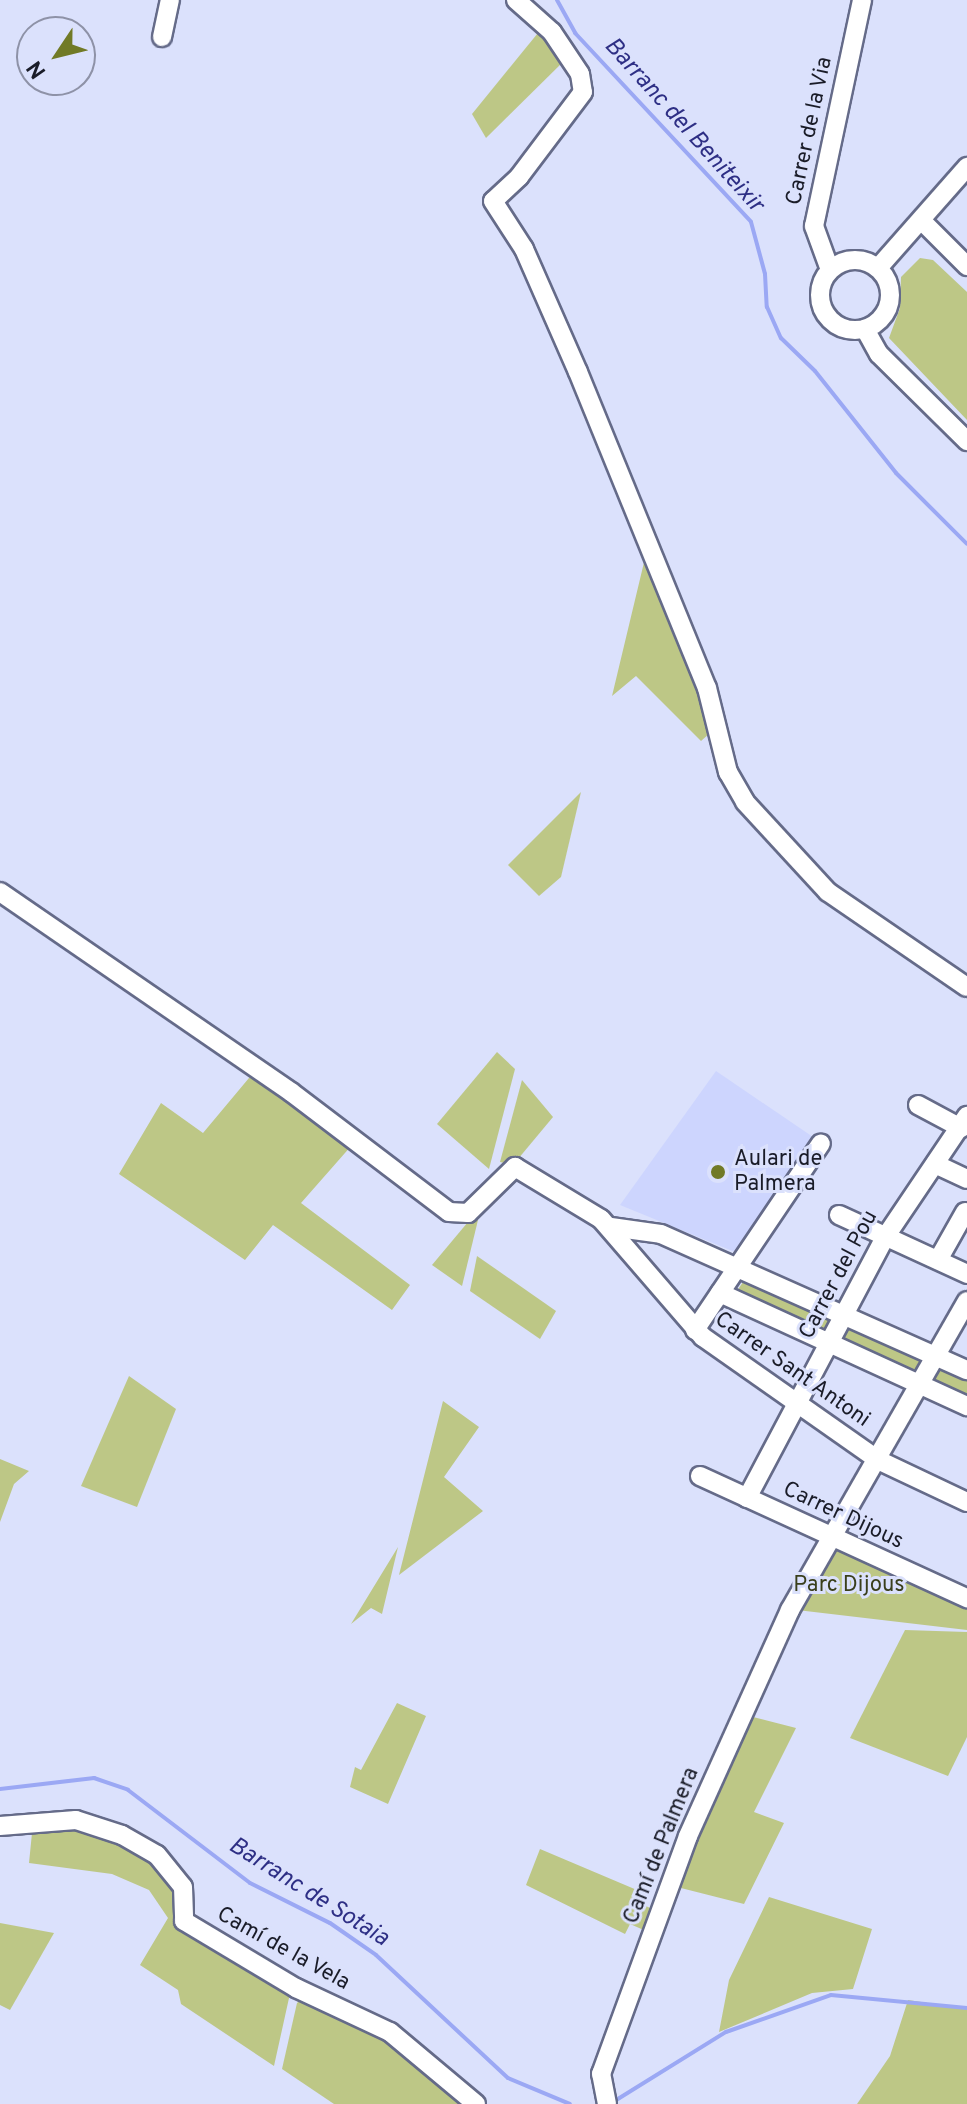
<!DOCTYPE html>
<meta charset="utf-8">
<style>
body{margin:0}
#map{position:relative;width:967px;height:2104px;overflow:hidden;background:#dbe1fc;font-family:Overpass,sans-serif}
div>[style]{position:absolute}
[style*='--x']{left:calc(var(--x)*1px);top:calc(var(--y)*1px);width:calc(var(--w)*1px);rotate:calc(var(--a)*1deg)}
.built>*{inset:0;background:#cdd5fe}
.green>*{inset:0;background:#bdc786}
.stream>*{height:4px;margin:-2px;padding:0 2px;transform-origin:2px;border-radius:2px;background:#9ba8f4}
.roads{filter:drop-shadow(2px 0 #656b89) drop-shadow(-2px 0 #656b89) drop-shadow(0 2px #656b89) drop-shadow(0 -2px #656b89)}
.minor>*{height:18px;margin:-9px;padding:0 9px;transform-origin:9px;border-radius:9px;background:#fff}
.minor>.ring{margin:-9px;padding:0;box-sizing:content-box;background:none;border:18px solid #fff;border-radius:50%}
.dots>*{width:22px;height:22px;translate:-50% -50%;box-sizing:border-box;border:4px solid #dbe1fc;border-radius:50%}
span{translate:-50% -50%;white-space:nowrap;text-align:center;line-height:1.15;-webkit-text-stroke:6px #dbe1fc;paint-order:stroke}
.street-label{font-size:22px;color:#1a1c28}
.poi-label{font-size:22px;color:#1a1c28}
.left{translate:0 -50%;text-align:left}
.park-label{font-size:22px;color:#3a3f1b}
.water-label{font-size:24px;color:#2e2f85;font-style:italic}
.north{position:absolute;left:16px;top:16px;width:80px;height:80px;box-sizing:border-box;background:#dbe1fc;border:2px solid #8e92a7;border-radius:50%;rotate:235deg;font-size:22px;font-weight:700;line-height:32px;text-align:center;color:#1a1c28}
.north::after{content:'';display:block;margin:auto;width:28px;height:36px;background:#717a26;clip-path:polygon(50% 0,100% 100%,50% 72%,0 100%)}
</style>
<div id="map">
<div class="built">
<i style="clip-path:polygon(716px 1071px,816px 1139px,735px 1252px,620px 1205px)"></i>
</div>
<div class="green">
<i style="clip-path:polygon(542px 28px,565px 60px,486px 138px,472px 114px)"></i>
<i style="clip-path:polygon(920px 258px,933px 260px,967px 292px,967px 420px,889px 338px,900px 308px,901px 277px)"></i>
<i style="clip-path:polygon(646px 554px,702px 690px,710px 733px,701px 741px,636px 676px,612px 696px)"></i>
<i style="clip-path:polygon(581px 792px,561px 877px,539px 896px,508px 865px)"></i>
<i style="clip-path:polygon(497px 1052px,515px 1069px,489px 1169px,437px 1124px)"></i>
<i style="clip-path:polygon(254px 1072px,352px 1145px,301px 1203px,410px 1285px,392px 1310px,273px 1225px,245px 1260px,119px 1174px,161px 1103px,203px 1133px)"></i>
<i style="clip-path:polygon(522px 1080px,553px 1117px,513px 1165px,500px 1162px)"></i>
<i style="clip-path:polygon(473px 1216px,478px 1220px,462px 1286px,432px 1265px)"></i>
<i style="clip-path:polygon(477px 1256px,556px 1311px,540px 1339px,470px 1291px)"></i>
<i style="clip-path:polygon(745px 1279px,835px 1318px,825px 1335px,737px 1291px)"></i>
<i style="clip-path:polygon(848px 1322px,927px 1358px,917px 1378px,839px 1341px)"></i>
<i style="clip-path:polygon(940px 1364px,967px 1376px,967px 1400px,930px 1383px)"></i>
<i style="clip-path:polygon(129px 1376px,176px 1409px,137px 1507px,81px 1486px)"></i>
<i style="clip-path:polygon(443px 1401px,479px 1427px,444px 1477px,483px 1511px,399px 1575px)"></i>
<i style="clip-path:polygon(0 1459px,29px 1471px,14px 1484px,0 1522px)"></i>
<i style="clip-path:polygon(837px 1545px,967px 1605px,967px 1630px,797px 1610px)"></i>
<i style="clip-path:polygon(398px 1547px,382px 1614px,371px 1608px,351px 1624px)"></i>
<i style="clip-path:polygon(905px 1630px,967px 1632px,967px 1737px,948px 1776px,850px 1738px)"></i>
<i style="clip-path:polygon(397px 1703px,426px 1716px,388px 1804px,350px 1787px,355px 1767px,361px 1770px)"></i>
<i style="clip-path:polygon(745px 1715px,796px 1728px,754px 1812px,784px 1823px,744px 1904px,673px 1886px)"></i>
<i style="clip-path:polygon(33px 1823px,81px 1827px,131px 1842px,174px 1876px,175px 1922px,291px 1989px,274px 2066px,181px 2004px,178px 1990px,140px 1965px,168px 1918px,149px 1890px,112px 1874px,29px 1863px)"></i>
<i style="clip-path:polygon(540px 1849px,644px 1893px,640px 1903px,654px 1910px,646px 1931px,630px 1924px,625px 1934px,526px 1885px)"></i>
<i style="clip-path:polygon(769px 1897px,872px 1929px,853px 1989px,812px 1993px,719px 2032px,729px 1980px)"></i>
<i style="clip-path:polygon(0 1923px,54px 1933px,10px 2010px,0 2005px)"></i>
<i style="clip-path:polygon(305px 1997px,382px 2031px,467px 2104px,334px 2104px,282px 2069px,297px 2003px)"></i>
<i style="clip-path:polygon(908px 2000px,967px 2009px,967px 2104px,857px 2104px,890px 2056px)"></i>
</div>
<div class="stream">
<i style="--x:557;--y:0;--w:38;--a:61"></i>
<i style="--x:575;--y:33;--w:258;--a:47"></i>
<i style="--x:751;--y:222;--w:54;--a:74.9"></i>
<i style="--x:765;--y:274;--w:33;--a:87"></i>
<i style="--x:767;--y:307;--w:34;--a:66"></i>
<i style="--x:781;--y:338;--w:47;--a:44.1"></i>
<i style="--x:815;--y:371;--w:130;--a:51.5"></i>
<i style="--x:896;--y:473;--w:100;--a:45"></i>
<i style="--x:0;--y:1789;--w:95;--a:-6.7"></i>
<i style="--x:94;--y:1778;--w:36;--a:19"></i>
<i style="--x:128;--y:1790;--w:153;--a:37.3"></i>
<i style="--x:250;--y:1883;--w:89;--a:26.6"></i>
<i style="--x:330;--y:1923;--w:56;--a:34.8"></i>
<i style="--x:376;--y:1955;--w:180;--a:43"></i>
<i style="--x:508;--y:2078;--w:67;--a:22.8"></i>
<i style="--x:613;--y:2102;--w:133;--a:-31.8"></i>
<i style="--x:726;--y:2032;--w:111;--a:-19.4"></i>
<i style="--x:831;--y:1995;--w:137;--a:5.5"></i>
</div>
<div class="roads">
<div class="minor">
<i style="--x:516;--y:0;--w:48;--a:41.6"></i>
<i style="--x:552;--y:32;--w:50;--a:56.3"></i>
<i style="--x:580;--y:74;--w:18;--a:81"></i>
<i style="--x:583;--y:92;--w:106;--a:127"></i>
<i style="--x:519;--y:177;--w:35;--a:137"></i>
<i style="--x:493;--y:201;--w:57;--a:57.1"></i>
<i style="--x:524;--y:249;--w:134;--a:66.3"></i>
<i style="--x:578;--y:372;--w:341;--a:67.8"></i>
<i style="--x:707;--y:688;--w:87;--a:76"></i>
<i style="--x:728;--y:772;--w:34;--a:60"></i>
<i style="--x:745;--y:802;--w:122;--a:47.3"></i>
<i style="--x:828;--y:892;--w:168;--a:34.4"></i>
<i style="--x:162;--y:37;--w:38;--a:-78"></i>
<i style="--x:922;--y:221;--w:64;--a:45"></i>
<i class="ring" style="left:820px;top:260px;width:52px;height:52px"></i>
<i style="--x:878;--y:268;--w:135;--a:-48.6"></i>
<i style="--x:830;--y:270;--w:47;--a:-110"></i>
<i style="--x:814;--y:226;--w:231;--a:-78"></i>
<i style="--x:865;--y:329;--w:29;--a:61"></i>
<i style="--x:879;--y:354;--w:124;--a:44.7"></i>
<i style="--x:0;--y:892;--w:353;--a:34.5"></i>
<i style="--x:291;--y:1092;--w:198;--a:37.2"></i>
<i style="--x:449;--y:1212;--w:19;--a:3"></i>
<i style="--x:468;--y:1213;--w:66;--a:-44.4"></i>
<i style="--x:515;--y:1167;--w:100;--a:31.2"></i>
<i style="--x:601;--y:1219;--w:156;--a:49.2"></i>
<i style="--x:703;--y:1337;--w:214;--a:35.1"></i>
<i style="--x:878;--y:1460;--w:98;--a:25.3"></i>
<i style="--x:918;--y:1105;--w:49;--a:28.1"></i>
<i style="--x:935;--y:1164;--w:35;--a:25"></i>
<i style="--x:839;--y:1215;--w:141;--a:24.7"></i>
<i style="--x:611;--y:1227;--w:50;--a:8"></i>
<i style="--x:661;--y:1234;--w:335;--a:24"></i>
<i style="--x:938;--y:1260;--w:55;--a:-60.6"></i>
<i style="--x:720;--y:1293;--w:272;--a:24.6"></i>
<i style="--x:695;--y:1330;--w:225;--a:-56"></i>
<i style="--x:700;--y:1476;--w:294;--a:24.6"></i>
<i style="--x:747;--y:1498;--w:297;--a:-62.1"></i>
<i style="--x:886;--y:1236;--w:145;--a:-56"></i>
<i style="--x:0;--y:1826;--w:76;--a:-4.5"></i>
<i style="--x:76;--y:1820;--w:48;--a:18.1"></i>
<i style="--x:122;--y:1835;--w:40;--a:29.7"></i>
<i style="--x:157;--y:1855;--w:41;--a:50.9"></i>
<i style="--x:183;--y:1887;--w:34;--a:88"></i>
<i style="--x:184;--y:1921;--w:131;--a:30.9"></i>
<i style="--x:296;--y:1988;--w:104;--a:25.1"></i>
<i style="--x:390;--y:2032;--w:112;--a:39.9"></i>
<i style="--x:607;--y:2104;--w:31;--a:-101"></i>
<i style="--x:601;--y:2074;--w:253;--a:-69.9"></i>
<i style="--x:688;--y:1836;--w:248;--a:-65.7"></i>
<i style="--x:790;--y:1610;--w:356;--a:-60.2"></i>
</div>
</div>
<div class="dots">
<i style="left:718px;top:1172px;background:#717a26"></i>
</div>
<div class="street-label">
<span style="left:810px;top:131px;rotate:-78deg">Carrer de la Via</span>
<span style="left:839px;top:1275px;rotate:-62deg">Carrer del Pou</span>
<span style="left:792px;top:1370px;rotate:35deg">Carrer Sant Antoni</span>
<span style="left:843px;top:1516px;rotate:25deg">Carrer Dijous</span>
<span style="left:662px;top:1846px;rotate:-68deg">Camí de Palmera</span>
<span style="left:283px;top:1949px;rotate:29deg">Camí de la Vela</span>
</div>
<div class="poi-label">
<span class="left" style="left:734px;top:1172px">Aulari de<br>Palmera</span>
</div>
<div class="park-label">
<span style="left:849px;top:1586px">Parc Dijous</span>
</div>
<div class="water-label">
<span style="left:683px;top:126px;rotate:48deg">Barranc del Beniteixir</span>
<span style="left:308px;top:1893px;rotate:32deg">Barranc de Sotaia</span>
</div>
<div class="north">N</div>
</div>
